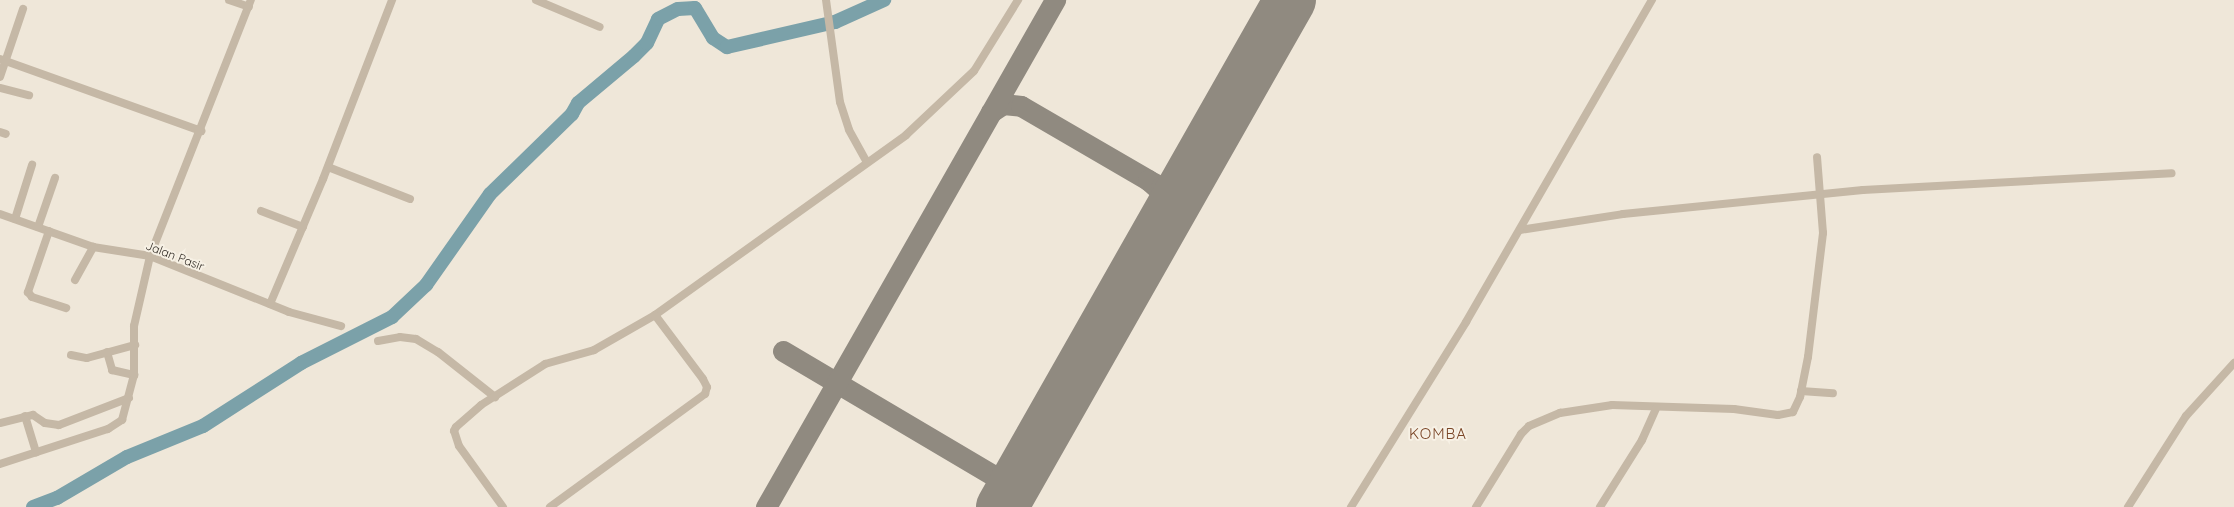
<!DOCTYPE html>
<style>
body{margin:0}
#map{position:relative;width:2234px;height:507px;overflow:hidden;background:#efe7d9;font-family:Quicksand,sans-serif}
div>[style]{position:absolute}
[style*='--x']{left:calc(var(--x)*1px);top:calc(var(--y)*1px);width:calc(var(--w)*1px);rotate:calc(var(--a)*1deg)}
.river>*{height:14px;margin:-7px;padding:0 7px;transform-origin:7px;border-radius:7px;background:#7ba1a9}
.taxiway>*{height:21px;margin:-10.5px;padding:0 10.5px;transform-origin:10.5px;border-radius:10.5px;background:#908a80}
.runway>*{height:52px;margin:-26px;padding:0 26px;transform-origin:26px;border-radius:26px;background:#908a80}
.street>*{height:8px;margin:-4px;padding:0 4px;transform-origin:4px;border-radius:4px;background:#c5b8a6}
span{translate:-50% -50%;white-space:nowrap;text-align:center;line-height:1.15;-webkit-text-stroke:4px #f7f1e5;paint-order:stroke}
.street-label{font-size:12px;color:#322c26}
.quarter-label{font-size:15px;color:#7a4526;letter-spacing:1px}
</style>
<div id="map">
<div class="river">
<i style="--x:33;--y:507;--w:26;--a:-21"></i>
<i style="--x:57;--y:498;--w:81;--a:-30.4"></i>
<i style="--x:127;--y:457;--w:82;--a:-22.2"></i>
<i style="--x:203;--y:426;--w:117;--a:-32.7"></i>
<i style="--x:301;--y:363;--w:102;--a:-26.8"></i>
<i style="--x:392;--y:317;--w:47;--a:-43.3"></i>
<i style="--x:426;--y:285;--w:111;--a:-54.9"></i>
<i style="--x:490;--y:194;--w:115;--a:-44.3"></i>
<i style="--x:572;--y:114;--w:13;--a:-61"></i>
<i style="--x:578;--y:103;--w:73;--a:-40"></i>
<i style="--x:634;--y:56;--w:18;--a:-45"></i>
<i style="--x:647;--y:43;--w:26;--a:-65"></i>
<i style="--x:658;--y:19;--w:22;--a:-27"></i>
<i style="--x:678;--y:9;--w:17;--a:-3"></i>
<i style="--x:695;--y:8;--w:35;--a:59"></i>
<i style="--x:713;--y:38;--w:17;--a:33"></i>
<i style="--x:727;--y:47;--w:111;--a:-13"></i>
<i style="--x:835;--y:22;--w:54;--a:-24.2"></i>
</div>
<div class="taxiway">
<i style="--x:991;--y:112;--w:14;--a:-34"></i>
<i style="--x:1003;--y:104;--w:18;--a:6"></i>
<i style="--x:1021;--y:106;--w:147;--a:30.2"></i>
<i style="--x:1151;--y:245;--w:41;--a:-68.5"></i>
<i style="--x:1166;--y:207;--w:14;--a:-102"></i>
<i style="--x:1163;--y:193;--w:20;--a:-139"></i>
<i style="--x:1148;--y:180;--w:15;--a:28"></i>
<i style="--x:1161;--y:187;--w:10;--a:0"></i>
<i style="--x:1171;--y:187;--w:17;--a:-31"></i>
<i style="--x:1186;--y:178;--w:17;--a:-50"></i>
<i style="--x:783;--y:351;--w:267;--a:30.6"></i>
<i style="--x:766;--y:507;--w:584;--a:-60.32"></i>
</div>
<div class="runway">
<i style="--x:1002;--y:507;--w:583;--a:-60.4"></i>
</div>
<div class="street">
<i style="--x:229;--y:0;--w:21;--a:19"></i>
<i style="--x:536;--y:0;--w:69;--a:22.9"></i>
<i style="--x:826;--y:0;--w:103;--a:82.2"></i>
<i style="--x:840;--y:102;--w:29;--a:72"></i>
<i style="--x:849;--y:130;--w:37;--a:61"></i>
<i style="--x:0;--y:59;--w:214;--a:19.7"></i>
<i style="--x:0;--y:77;--w:72;--a:-71.3"></i>
<i style="--x:0;--y:88;--w:30;--a:14"></i>
<i style="--x:0;--y:132;--w:6;--a:18"></i>
<i style="--x:328;--y:167;--w:88;--a:21.3"></i>
<i style="--x:261;--y:211;--w:45;--a:20.9"></i>
<i style="--x:0;--y:214;--w:99;--a:19.5"></i>
<i style="--x:93;--y:247;--w:58;--a:9"></i>
<i style="--x:150;--y:256;--w:150;--a:21.9"></i>
<i style="--x:289;--y:312;--w:54;--a:15.1"></i>
<i style="--x:15;--y:219;--w:57;--a:-72.5"></i>
<i style="--x:38;--y:227;--w:52;--a:-70.9"></i>
<i style="--x:1520;--y:230;--w:104;--a:-8.8"></i>
<i style="--x:1623;--y:214;--w:241;--a:-5.7"></i>
<i style="--x:1863;--y:190;--w:309;--a:-3.1"></i>
<i style="--x:49;--y:231;--w:65;--a:109"></i>
<i style="--x:28;--y:292;--w:6;--a:51"></i>
<i style="--x:32;--y:297;--w:36;--a:18"></i>
<i style="--x:75;--y:280;--w:38;--a:-61"></i>
<i style="--x:270;--y:304;--w:136;--a:-67"></i>
<i style="--x:323;--y:179;--w:192;--a:-68.9"></i>
<i style="--x:378;--y:341;--w:22;--a:-10"></i>
<i style="--x:400;--y:337;--w:16;--a:7"></i>
<i style="--x:416;--y:339;--w:26;--a:31"></i>
<i style="--x:438;--y:352;--w:73;--a:38.3"></i>
<i style="--x:107;--y:352;--w:19;--a:74"></i>
<i style="--x:112;--y:370;--w:23;--a:13"></i>
<i style="--x:71;--y:355;--w:16;--a:11"></i>
<i style="--x:87;--y:358;--w:50;--a:-15.2"></i>
<i style="--x:1801;--y:391;--w:32;--a:4"></i>
<i style="--x:25;--y:416;--w:38;--a:73"></i>
<i style="--x:0;--y:423;--w:34;--a:-14"></i>
<i style="--x:33;--y:415;--w:14;--a:34"></i>
<i style="--x:45;--y:423;--w:14;--a:8"></i>
<i style="--x:59;--y:425;--w:75;--a:-21.1"></i>
<i style="--x:0;--y:464;--w:114;--a:-18"></i>
<i style="--x:108;--y:429;--w:17;--a:-33"></i>
<i style="--x:122;--y:420;--w:47;--a:-75.1"></i>
<i style="--x:134;--y:375;--w:49;--a:-90"></i>
<i style="--x:134;--y:326;--w:72;--a:-77.1"></i>
<i style="--x:150;--y:256;--w:275;--a:-68.5"></i>
<i style="--x:503;--y:507;--w:75;--a:-125.8"></i>
<i style="--x:459;--y:446;--w:16;--a:-108"></i>
<i style="--x:454;--y:431;--w:4;--a:-63"></i>
<i style="--x:456;--y:427;--w:33;--a:-41"></i>
<i style="--x:481;--y:405;--w:76;--a:-32.6"></i>
<i style="--x:545;--y:364;--w:51;--a:-15.9"></i>
<i style="--x:594;--y:350;--w:70;--a:-29.8"></i>
<i style="--x:655;--y:315;--w:309;--a:-35.6"></i>
<i style="--x:906;--y:135;--w:93;--a:-43.3"></i>
<i style="--x:974;--y:71;--w:84;--a:-58.2"></i>
<i style="--x:550;--y:507;--w:192;--a:-36.1"></i>
<i style="--x:705;--y:394;--w:7;--a:-74"></i>
<i style="--x:707;--y:387;--w:9;--a:-117"></i>
<i style="--x:703;--y:379;--w:80;--a:-126.9"></i>
<i style="--x:1351;--y:507;--w:218;--a:-58.1"></i>
<i style="--x:1466;--y:322;--w:372;--a:-60"></i>
<i style="--x:1476;--y:507;--w:86;--a:-58.3"></i>
<i style="--x:1521;--y:434;--w:11;--a:-45"></i>
<i style="--x:1529;--y:426;--w:34;--a:-23"></i>
<i style="--x:1560;--y:413;--w:53;--a:-8.7"></i>
<i style="--x:1612;--y:405;--w:122;--a:1.9"></i>
<i style="--x:1734;--y:409;--w:44;--a:7.8"></i>
<i style="--x:1778;--y:415;--w:15;--a:-11"></i>
<i style="--x:1793;--y:412;--w:17;--a:-65"></i>
<i style="--x:1800;--y:397;--w:41;--a:-78.7"></i>
<i style="--x:1808;--y:357;--w:125;--a:-83.1"></i>
<i style="--x:1823;--y:233;--w:76;--a:-94.5"></i>
<i style="--x:1600;--y:507;--w:79;--a:-57.9"></i>
<i style="--x:1642;--y:440;--w:36;--a:-66"></i>
<i style="--x:2128;--y:507;--w:108;--a:-57.5"></i>
<i style="--x:2186;--y:416;--w:72;--a:-47.8"></i>
</div>
<div class="street-label">
<span style="left:175px;top:256px;rotate:21deg">Jalan Pasir</span>
</div>
<div class="quarter-label">
<span style="left:1438px;top:434px">KOMBA</span>
</div>
</div>
